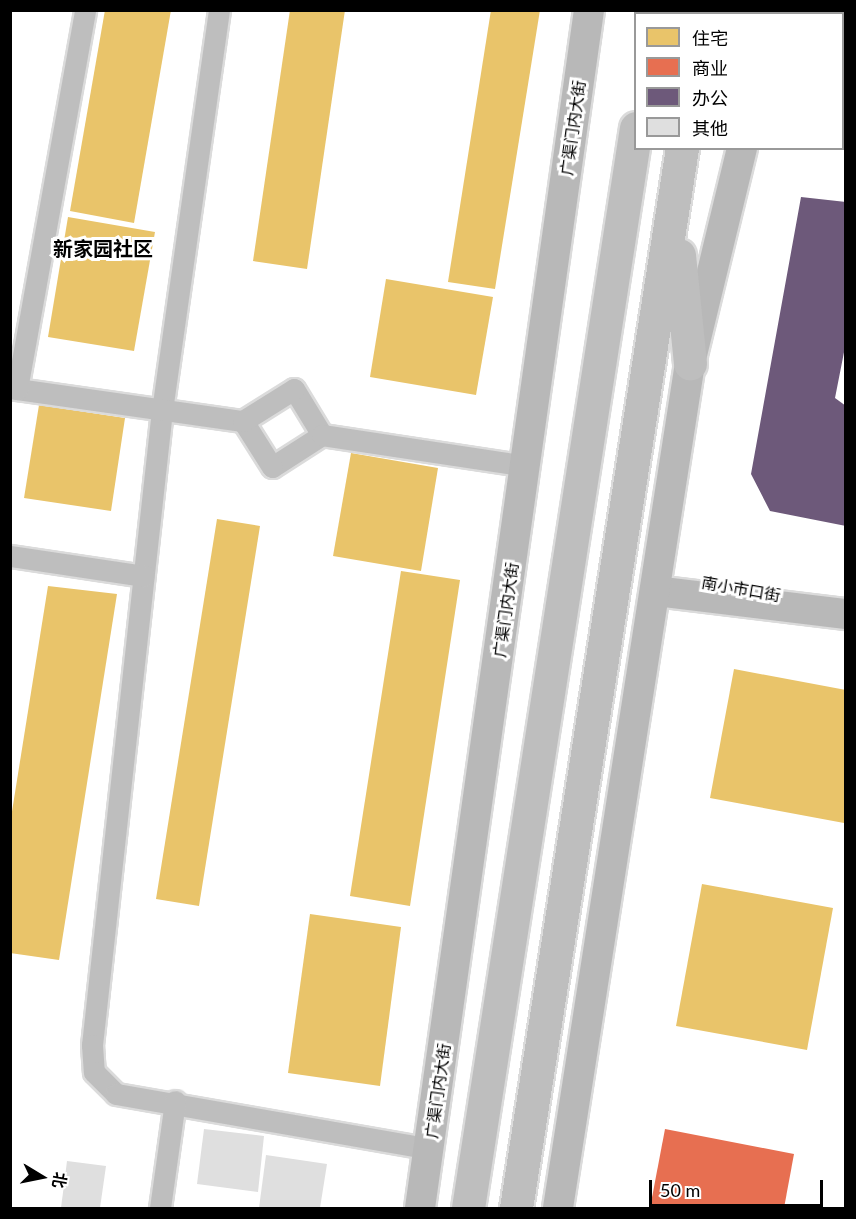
<!DOCTYPE html>
<meta charset="utf-8">
<style>
body{margin:0}
#map{position:relative;width:856px;height:1219px;overflow:hidden;background:#fff;font-family:Lato,"Noto Sans SC",sans-serif}
div>[style]{position:absolute}
[style*='--x']{left:calc(var(--x)*1px);top:calc(var(--y)*1px);width:calc(var(--w)*1px);rotate:calc(var(--a)*1deg)}
.homes>*{inset:0;background:#e9c46a}
.shops>*{inset:0;background:#e76f51}
.offices>*{inset:0;background:#6d597a}
.building>*{inset:0;background:#dfdfdf}
.roads{filter:drop-shadow(2px 0 #dbdbdb) drop-shadow(-2px 0 #dbdbdb) drop-shadow(0 2px #dbdbdb) drop-shadow(0 -2px #dbdbdb)}
.street>*{height:21px;margin:-10.5px;padding:0 10.5px;transform-origin:10.5px;border-radius:10.5px;background:#bebebe}
.secondary>*{height:30px;margin:-15px;padding:0 15px;transform-origin:15px;border-radius:15px;background:#b8b8b8}
.primary>*{height:33px;margin:-16.5px;padding:0 16.5px;transform-origin:16.5px;border-radius:16.5px;background:#bebebe}
span{translate:-50% -50%;white-space:nowrap;text-align:center;line-height:1.15;-webkit-text-stroke:6px #fff;paint-order:stroke}
.street-label{font-size:16px;color:#000}
.quarter-label{font-size:20px;color:#000;font-weight:700}
.frame{position:absolute;inset:0;border:12px solid #000;pointer-events:none}
.legend{position:absolute;left:634px;top:12px;width:210px;height:138px;box-sizing:border-box;background:#fff;border:2px solid #999;margin:0;padding:8px 10px;list-style:none;font-size:18px;color:#000}
.legend li{display:flex;align-items:center;gap:12px;height:30px}
.legend b{width:30px;border:2px solid #999}
.north{position:absolute;left:12px;top:1147px;width:60px;height:60px;-webkit-text-stroke:4px #fff;paint-order:stroke;rotate:100deg;font-size:16px;font-weight:700;line-height:24px;text-align:center;color:#000}
.north::after{content:'';display:block;margin:auto;width:21px;height:27px;background:#000;clip-path:polygon(50% 0,100% 100%,50% 72%,0 100%)}
.scale{position:absolute;left:649px;top:1180px;width:174px;height:27px;box-sizing:border-box;border:3px solid #000;border-top:0;padding-left:8px;font-size:18px;line-height:21px;white-space:nowrap;color:#000;-webkit-text-stroke:4px #fff;paint-order:stroke}
</style>
<div id="map">
<div class="homes">
<i style="clip-path:polygon(105px 10px,171px 10px,134px 223px,70px 211px)"></i>
<i style="clip-path:polygon(290px 10px,345px 10px,307px 269px,253px 261px)"></i>
<i style="clip-path:polygon(491px 10px,540px 10px,495px 289px,448px 282px)"></i>
<i style="clip-path:polygon(68px 217px,155px 232px,134px 351px,48px 337px)"></i>
<i style="clip-path:polygon(386px 279px,493px 297px,476px 395px,370px 377px)"></i>
<i style="clip-path:polygon(39px 405px,125px 418px,111px 511px,24px 498px)"></i>
<i style="clip-path:polygon(351px 453px,438px 468px,421px 571px,333px 556px)"></i>
<i style="clip-path:polygon(217px 519px,260px 526px,199px 906px,156px 899px)"></i>
<i style="clip-path:polygon(401px 571px,460px 580px,410px 906px,350px 896px)"></i>
<i style="clip-path:polygon(48px 586px,117px 594px,59px 960px,10px 953px,10px 824px)"></i>
<i style="clip-path:polygon(734px 669px,846px 690px,844px 823px,710px 798px)"></i>
<i style="clip-path:polygon(702px 884px,833px 908px,807px 1050px,676px 1026px)"></i>
<i style="clip-path:polygon(310px 914px,401px 927px,380px 1086px,288px 1073px)"></i>
</div>
<div class="shops">
<i style="clip-path:polygon(665px 1129px,794px 1154px,784px 1208px,650px 1208px)"></i>
</div>
<div class="offices">
<i style="clip-path:polygon(801px 197px,846px 202px,846px 342px,835px 398px,846px 406px,846px 526px,770px 511px,751px 474px)"></i>
</div>
<div class="building">
<i style="clip-path:polygon(841px 10px,846px 10px,846px 55px,842px 55px)"></i>
<i style="clip-path:polygon(204px 1129px,264px 1136px,258px 1192px,197px 1184px)"></i>
<i style="clip-path:polygon(266px 1155px,327px 1164px,320px 1208px,259px 1208px)"></i>
<i style="clip-path:polygon(67px 1161px,106px 1166px,100px 1208px,61px 1208px)"></i>
</div>
<div class="roads">
<div class="street">
<i style="--x:219;--y:10;--w:404;--a:98.1"></i>
<i style="--x:162;--y:410;--w:639;--a:96.29"></i>
<i style="--x:92;--y:1045;--w:27;--a:86"></i>
<i style="--x:94;--y:1072;--w:31;--a:45"></i>
<i style="--x:116;--y:1094;--w:319;--a:9.9"></i>
<i style="--x:10;--y:388;--w:235;--a:8.1"></i>
<i style="--x:17;--y:389;--w:385;--a:-79.8"></i>
<i style="--x:294;--y:389;--w:54;--a:58.7"></i>
<i style="--x:322;--y:435;--w:59;--a:147.4"></i>
<i style="--x:272;--y:467;--w:54;--a:-122.2"></i>
<i style="--x:243;--y:421;--w:60;--a:-32.1"></i>
<i style="--x:322;--y:435;--w:207;--a:8.6"></i>
<i style="--x:10;--y:556;--w:135;--a:8.5"></i>
<i style="--x:160;--y:1208;--w:108;--a:-82"></i>
</div>
<div class="secondary">
<i style="--x:767;--y:14;--w:4;--a:-90"></i>
<i style="--x:655;--y:591;--w:192;--a:6.9"></i>
<i style="--x:420;--y:1208;--w:1210;--a:-81.97"></i>
<i style="--x:558;--y:1208;--w:855;--a:-81.12"></i>
<i style="--x:690;--y:363;--w:221;--a:-76.4"></i>
</div>
<div class="primary">
<i style="--x:652;--y:14;--w:4;--a:-76"></i>
<i style="--x:700;--y:14;--w:4;--a:-90"></i>
<i style="--x:679;--y:255;--w:109;--a:84.2"></i>
<i style="--x:468;--y:1208;--w:1093;--a:-81.16"></i>
<i style="--x:516;--y:1208;--w:1073;--a:-81.1"></i>
</div>
</div>
<div class="street-label">
<span style="left:573px;top:128px;rotate:-82deg">广渠门内大街</span>
<span style="left:741px;top:589px;rotate:10deg">南小市口街</span>
<span style="left:506px;top:610px;rotate:-82deg">广渠门内大街</span>
<span style="left:438px;top:1091px;rotate:-82deg">广渠门内大街</span>
</div>
<div class="quarter-label">
<span style="left:103px;top:248px">新家园社区</span>
</div>
<div class="frame"></div>
<ul class="legend">
<li><b style="height:16px;background:#e9c46a"></b>住宅</li>
<li><b style="height:16px;background:#e76f51"></b>商业</li>
<li><b style="height:16px;background:#6d597a"></b>办公</li>
<li><b style="height:16px;background:#dfdfdf"></b>其他</li>
</ul>
<div class="north">北</div>
<div class="scale">50 m</div>
</div>
